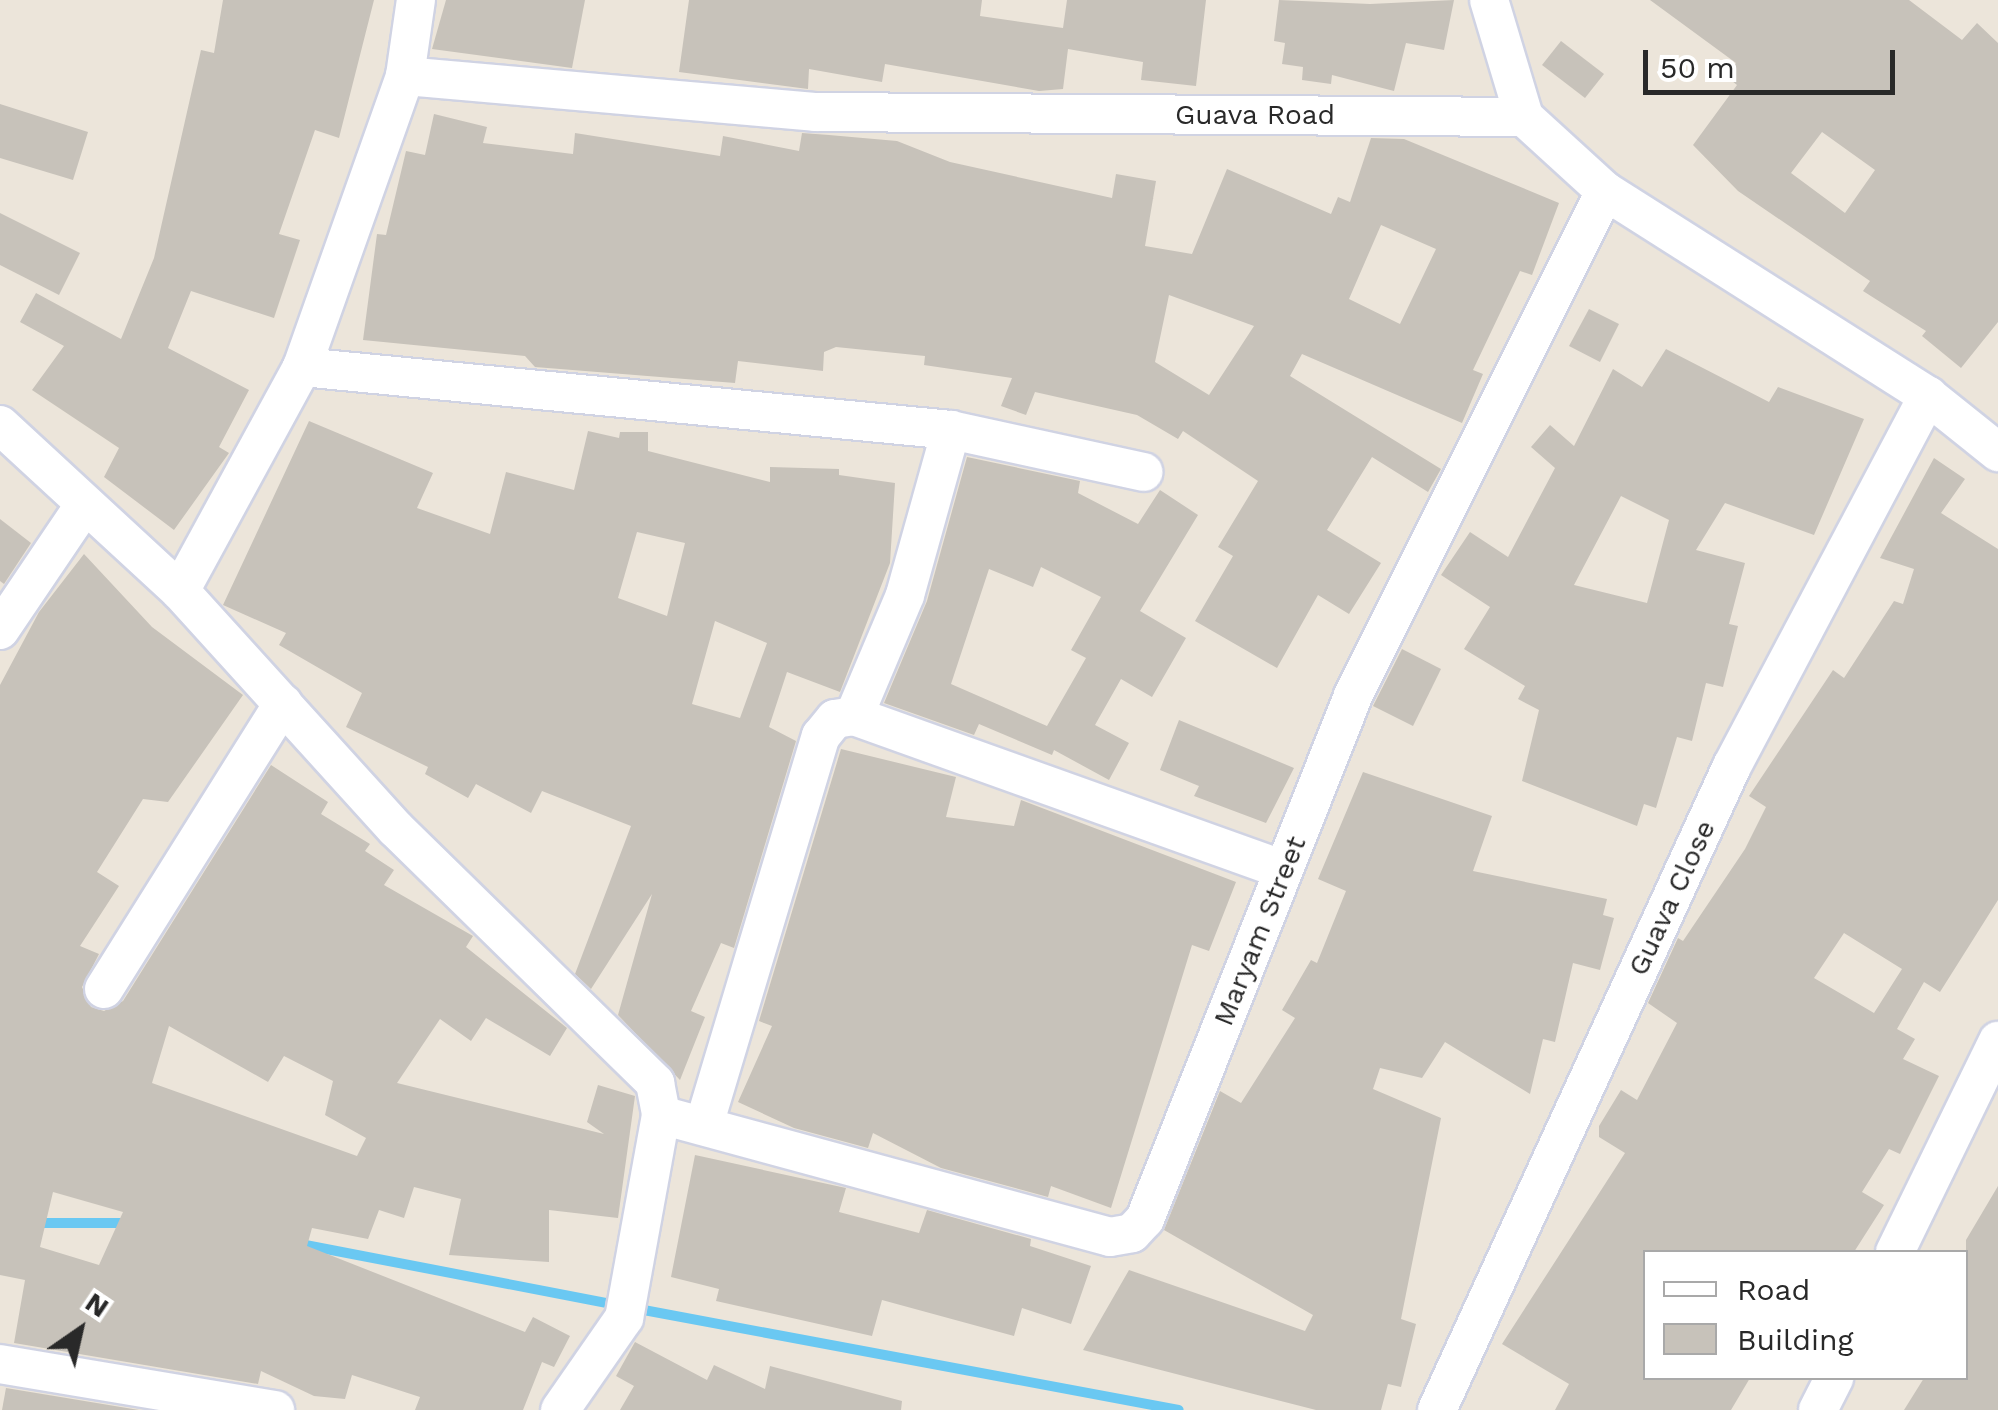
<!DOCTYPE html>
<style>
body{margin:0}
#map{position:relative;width:1998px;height:1410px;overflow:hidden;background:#ece5da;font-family:"Work Sans",sans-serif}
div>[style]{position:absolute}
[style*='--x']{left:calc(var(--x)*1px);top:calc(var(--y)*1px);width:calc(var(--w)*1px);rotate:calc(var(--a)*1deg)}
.stream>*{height:10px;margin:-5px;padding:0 5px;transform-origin:5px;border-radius:5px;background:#6ac8f2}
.building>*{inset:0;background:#c7c2ba}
.roads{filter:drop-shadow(2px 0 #d0d3e3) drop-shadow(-2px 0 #d0d3e3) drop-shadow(0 2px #d0d3e3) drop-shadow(0 -2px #d0d3e3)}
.minor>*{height:38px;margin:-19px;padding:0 19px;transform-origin:19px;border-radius:19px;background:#fff}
span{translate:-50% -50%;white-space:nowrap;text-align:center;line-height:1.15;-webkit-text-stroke:8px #fff;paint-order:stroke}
.street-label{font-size:28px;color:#292929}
.legend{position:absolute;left:1643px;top:1250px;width:325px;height:130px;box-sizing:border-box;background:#fff;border:2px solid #a9a9a9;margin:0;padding:12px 18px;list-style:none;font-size:30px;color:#292929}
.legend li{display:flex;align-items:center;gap:20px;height:50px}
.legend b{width:50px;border:2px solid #a9a9a9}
.north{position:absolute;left:30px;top:1280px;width:100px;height:100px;-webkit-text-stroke:8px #fff;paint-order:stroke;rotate:34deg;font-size:28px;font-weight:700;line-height:40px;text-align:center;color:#292929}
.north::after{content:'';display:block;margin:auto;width:35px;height:45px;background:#292929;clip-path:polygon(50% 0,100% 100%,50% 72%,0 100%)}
.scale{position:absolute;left:1643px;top:50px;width:252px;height:45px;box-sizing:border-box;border:5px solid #292929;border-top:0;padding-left:12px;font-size:30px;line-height:35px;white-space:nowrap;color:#292929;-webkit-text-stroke:8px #fff;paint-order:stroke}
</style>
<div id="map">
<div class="stream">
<i style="--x:36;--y:1223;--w:93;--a:0"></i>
<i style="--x:295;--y:1243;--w:327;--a:10.9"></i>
<i style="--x:633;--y:1308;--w:555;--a:10.58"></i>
</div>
<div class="building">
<i style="clip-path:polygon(223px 0,374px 0,339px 138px,315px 130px,279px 234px,300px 240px,274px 318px,191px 291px,168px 348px,249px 390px,219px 447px,229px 453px,174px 530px,104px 477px,119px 448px,32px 390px,64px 346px,20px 322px,36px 293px,121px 339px,154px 258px,201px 50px,214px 53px)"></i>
<i style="clip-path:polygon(446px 0,585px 0,572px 68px,432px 49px)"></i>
<i style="clip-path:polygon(689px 0,982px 0,980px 16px,1063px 28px,1067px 0,1206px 0,1196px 86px,1141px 80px,1143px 62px,1068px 49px,1063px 89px,1039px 91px,885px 64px,882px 82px,809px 69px,808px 89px,679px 72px)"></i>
<i style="clip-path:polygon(1279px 0,1370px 4px,1454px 0,1444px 50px,1406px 43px,1394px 91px,1332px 75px,1331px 84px,1302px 80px,1303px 67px,1282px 64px,1285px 43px,1274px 41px)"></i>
<i style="clip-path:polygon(evenodd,1650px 0,1909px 0,1962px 40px,1977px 23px,1998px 43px,1998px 322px,1961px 368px,1922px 336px,1926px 331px,1863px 291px,1870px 281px,1738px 191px,1693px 145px,1737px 85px,1726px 76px,1736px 63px,1650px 0,1822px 132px,1875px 170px,1845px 213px,1791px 173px,1822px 132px)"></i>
<i style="clip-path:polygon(1561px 41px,1604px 74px,1585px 98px,1542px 65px)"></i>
<i style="clip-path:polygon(0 104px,88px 132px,73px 180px,0 158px)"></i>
<i style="clip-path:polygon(evenodd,434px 114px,487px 127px,483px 143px,573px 154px,575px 133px,720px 156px,723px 136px,799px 151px,802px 133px,829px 135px,897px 141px,950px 162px,1112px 198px,1116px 174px,1156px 181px,1145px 246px,1192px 254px,1227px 169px,1331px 214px,1338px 197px,1350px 202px,1371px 138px,1404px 139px,1559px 203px,1532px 275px,1520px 271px,1473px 370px,1483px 374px,1462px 423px,1302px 354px,1290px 376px,1441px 469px,1428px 492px,1372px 457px,1327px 530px,1381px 563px,1349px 614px,1318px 595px,1277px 668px,1195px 621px,1233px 556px,1218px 547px,1258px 481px,1183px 431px,1178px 439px,1137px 415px,1035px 392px,1026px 415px,1001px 406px,1012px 378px,924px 365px,925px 356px,836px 347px,824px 352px,823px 371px,738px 361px,735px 383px,535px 367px,525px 356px,363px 340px,377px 234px,386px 235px,406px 151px,425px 155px,434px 114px,1381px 225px,1436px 249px,1400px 324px,1349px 299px,1381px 225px,434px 114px,1169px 295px,1254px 326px,1209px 395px,1155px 362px,1169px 295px)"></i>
<i style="clip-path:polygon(0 213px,80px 253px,59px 295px,0 265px)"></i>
<i style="clip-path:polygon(1589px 309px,1619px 324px,1600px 362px,1569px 346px)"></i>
<i style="clip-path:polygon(evenodd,1666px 349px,1769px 402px,1778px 387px,1864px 419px,1814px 535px,1725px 503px,1696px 550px,1745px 563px,1729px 624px,1738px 626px,1723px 687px,1706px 683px,1692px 741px,1677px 737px,1656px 808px,1644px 804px,1637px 826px,1522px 781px,1539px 710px,1518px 699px,1525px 686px,1464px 649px,1490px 607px,1441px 575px,1470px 532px,1508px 557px,1555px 468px,1531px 447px,1550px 425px,1574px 446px,1613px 369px,1642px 387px,1666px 349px,1621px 496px,1669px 520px,1647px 603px,1574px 585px,1621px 496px)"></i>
<i style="clip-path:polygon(evenodd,309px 421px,433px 473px,417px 508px,490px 534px,506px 472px,574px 490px,588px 431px,619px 438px,620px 432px,648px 432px,648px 451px,770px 482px,770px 467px,839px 469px,839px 475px,895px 483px,890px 563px,840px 692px,787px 672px,769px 727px,796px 741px,734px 948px,721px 943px,691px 1011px,705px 1017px,680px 1080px,618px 1015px,652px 894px,591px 989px,575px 974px,631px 826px,542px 791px,531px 813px,476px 784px,468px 798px,425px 774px,428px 767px,346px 727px,362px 693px,279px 645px,286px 633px,223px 605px,309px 421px,637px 532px,685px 543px,667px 616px,618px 598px,637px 532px,309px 421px,715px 621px,767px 643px,740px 718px,692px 704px,715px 621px)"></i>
<i style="clip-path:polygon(evenodd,967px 457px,1080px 481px,1078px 493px,1138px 524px,1160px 490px,1198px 515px,1140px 611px,1186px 638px,1152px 697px,1121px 679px,1095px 725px,1129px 743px,1109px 780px,1054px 750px,1052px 755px,979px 724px,974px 735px,884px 703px,927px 601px,967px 457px,1041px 567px,1101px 597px,1071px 650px,1086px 658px,1047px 726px,951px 684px,989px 569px,1033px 587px,1041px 567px)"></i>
<i style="clip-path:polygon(evenodd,1934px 458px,1965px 479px,1941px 513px,1998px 549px,1998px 900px,1940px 992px,1924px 982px,1897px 1029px,1915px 1039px,1903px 1059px,1939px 1076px,1900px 1154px,1889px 1149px,1862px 1192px,1884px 1205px,1854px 1252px,1646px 1252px,1646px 1378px,1750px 1378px,1731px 1410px,1555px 1410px,1569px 1384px,1502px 1344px,1625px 1153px,1599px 1137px,1599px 1126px,1621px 1090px,1637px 1100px,1677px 1023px,1648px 1003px,1678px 938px,1683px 941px,1745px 849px,1766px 807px,1749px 796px,1833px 670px,1844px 678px,1894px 601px,1903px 604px,1914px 569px,1880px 558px,1934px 458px,1844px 933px,1902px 969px,1874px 1013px,1814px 978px,1844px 933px)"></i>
<i style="clip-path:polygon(0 519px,31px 543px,4px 584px,0 581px)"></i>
<i style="clip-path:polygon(evenodd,84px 554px,152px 627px,243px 695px,168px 802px,143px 799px,97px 872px,119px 886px,80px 946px,99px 954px,82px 987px,91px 1007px,104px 1011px,123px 1001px,271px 765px,328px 802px,321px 814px,370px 844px,365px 851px,394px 870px,384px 885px,473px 936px,466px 947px,567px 1028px,550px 1056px,486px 1018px,471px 1041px,440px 1019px,397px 1083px,604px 1134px,587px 1122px,598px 1085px,635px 1096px,618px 1218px,549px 1210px,549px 1262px,449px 1255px,461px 1199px,414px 1187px,404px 1218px,379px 1210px,368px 1239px,312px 1228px,307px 1246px,525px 1332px,533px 1317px,570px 1336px,554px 1367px,542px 1362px,523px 1410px,415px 1410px,420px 1397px,352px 1375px,345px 1399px,314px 1396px,261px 1371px,258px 1384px,14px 1343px,25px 1280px,0 1275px,0 685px,39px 612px,84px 554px,169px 1026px,268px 1082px,284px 1056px,333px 1081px,325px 1115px,366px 1138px,357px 1156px,152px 1083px,169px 1026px,84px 554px,53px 1192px,123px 1212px,99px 1265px,40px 1247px,53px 1192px)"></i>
<i style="clip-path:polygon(1402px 649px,1441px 669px,1413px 726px,1373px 706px)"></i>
<i style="clip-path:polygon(1179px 720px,1294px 768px,1266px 823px,1194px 796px,1199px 786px,1160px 770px)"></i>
<i style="clip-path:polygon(841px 749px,956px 777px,946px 817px,1014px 826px,1021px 800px,1236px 882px,1209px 951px,1192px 945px,1111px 1208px,1051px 1186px,1048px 1197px,941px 1168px,873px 1133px,868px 1148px,794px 1128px,738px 1102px,772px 1026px,759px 1021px)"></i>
<i style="clip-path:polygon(1363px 772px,1492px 816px,1473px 871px,1607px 899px,1603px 915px,1614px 918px,1600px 970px,1573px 963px,1555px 1042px,1543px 1039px,1530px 1094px,1445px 1042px,1422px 1078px,1380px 1068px,1373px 1089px,1441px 1118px,1401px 1319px,1416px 1324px,1401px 1387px,1388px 1384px,1381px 1410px,1316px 1410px,1083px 1350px,1129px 1270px,1305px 1331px,1313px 1315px,1164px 1230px,1220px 1091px,1241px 1103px,1295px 1018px,1282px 1010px,1311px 960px,1317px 963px,1346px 891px,1318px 879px)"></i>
<i style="clip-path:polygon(695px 1155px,846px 1188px,839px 1212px,919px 1233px,927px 1210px,1031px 1239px,1030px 1246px,1091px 1266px,1071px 1324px,1022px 1308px,1014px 1336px,882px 1300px,872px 1336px,716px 1301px,719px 1289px,671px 1277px)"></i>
<i style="clip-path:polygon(1998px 1186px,1998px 1410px,1904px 1410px,1924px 1378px,1966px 1378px,1966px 1240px)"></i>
<i style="clip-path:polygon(635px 1342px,707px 1380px,714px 1365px,765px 1389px,770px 1366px,902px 1401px,901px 1410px,620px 1410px,634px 1386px,616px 1376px)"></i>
<i style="clip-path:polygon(6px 1388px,139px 1410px,2px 1410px)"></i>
</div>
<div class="roads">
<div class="minor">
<i style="--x:1489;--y:0;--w:122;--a:73.3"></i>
<i style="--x:405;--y:76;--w:412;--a:5"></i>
<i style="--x:815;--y:112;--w:709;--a:0.4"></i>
<i style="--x:1524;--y:117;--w:110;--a:42.4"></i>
<i style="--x:1605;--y:191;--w:383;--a:32.4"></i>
<i style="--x:1928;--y:396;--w:90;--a:38.7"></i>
<i style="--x:302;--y:367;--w:652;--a:5.54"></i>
<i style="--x:951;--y:430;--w:197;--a:12.3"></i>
<i style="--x:0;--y:425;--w:245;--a:42.7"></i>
<i style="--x:180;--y:591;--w:321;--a:47.8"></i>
<i style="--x:396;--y:829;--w:363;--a:44.4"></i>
<i style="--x:655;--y:1083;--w:33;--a:79"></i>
<i style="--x:661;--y:1115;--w:206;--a:100.3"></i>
<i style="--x:624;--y:1318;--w:112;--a:124.8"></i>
<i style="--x:180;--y:591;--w:255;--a:-61.4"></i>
<i style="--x:302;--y:367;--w:309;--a:-70.5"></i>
<i style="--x:405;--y:76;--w:77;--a:-81.8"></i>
<i style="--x:0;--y:630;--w:148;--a:-56"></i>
<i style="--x:854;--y:716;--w:131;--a:-67.1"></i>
<i style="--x:905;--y:595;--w:171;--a:-74.4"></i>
<i style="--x:104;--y:989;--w:337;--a:-57.9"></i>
<i style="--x:661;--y:1115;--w:465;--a:15.2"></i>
<i style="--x:1110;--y:1237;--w:22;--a:-10"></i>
<i style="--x:1132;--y:1233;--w:19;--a:-47"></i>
<i style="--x:1145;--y:1219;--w:563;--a:-68.31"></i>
<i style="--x:1353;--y:696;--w:564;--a:-63.48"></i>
<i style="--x:704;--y:1125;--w:406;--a:-73.3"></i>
<i style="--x:821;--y:736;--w:22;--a:-51"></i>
<i style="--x:835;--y:719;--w:19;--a:-9"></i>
<i style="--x:854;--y:716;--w:456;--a:19.7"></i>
<i style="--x:1895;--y:1252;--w:235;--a:-64"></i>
<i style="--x:0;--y:1364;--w:279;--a:9.5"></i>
<i style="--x:1437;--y:1410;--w:708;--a:-65.39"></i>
<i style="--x:1732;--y:766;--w:419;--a:-62.1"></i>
<i style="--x:1818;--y:1410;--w:36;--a:-63"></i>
</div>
</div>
<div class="street-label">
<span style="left:1255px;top:115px">Guava Road</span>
<span style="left:1672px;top:898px;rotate:-65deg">Guava Close</span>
<span style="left:1260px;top:931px;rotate:-68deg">Maryam Street</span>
</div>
<ul class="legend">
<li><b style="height:12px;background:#fff"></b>Road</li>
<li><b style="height:28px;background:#c7c2ba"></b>Building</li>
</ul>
<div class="north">N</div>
<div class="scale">50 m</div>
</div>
